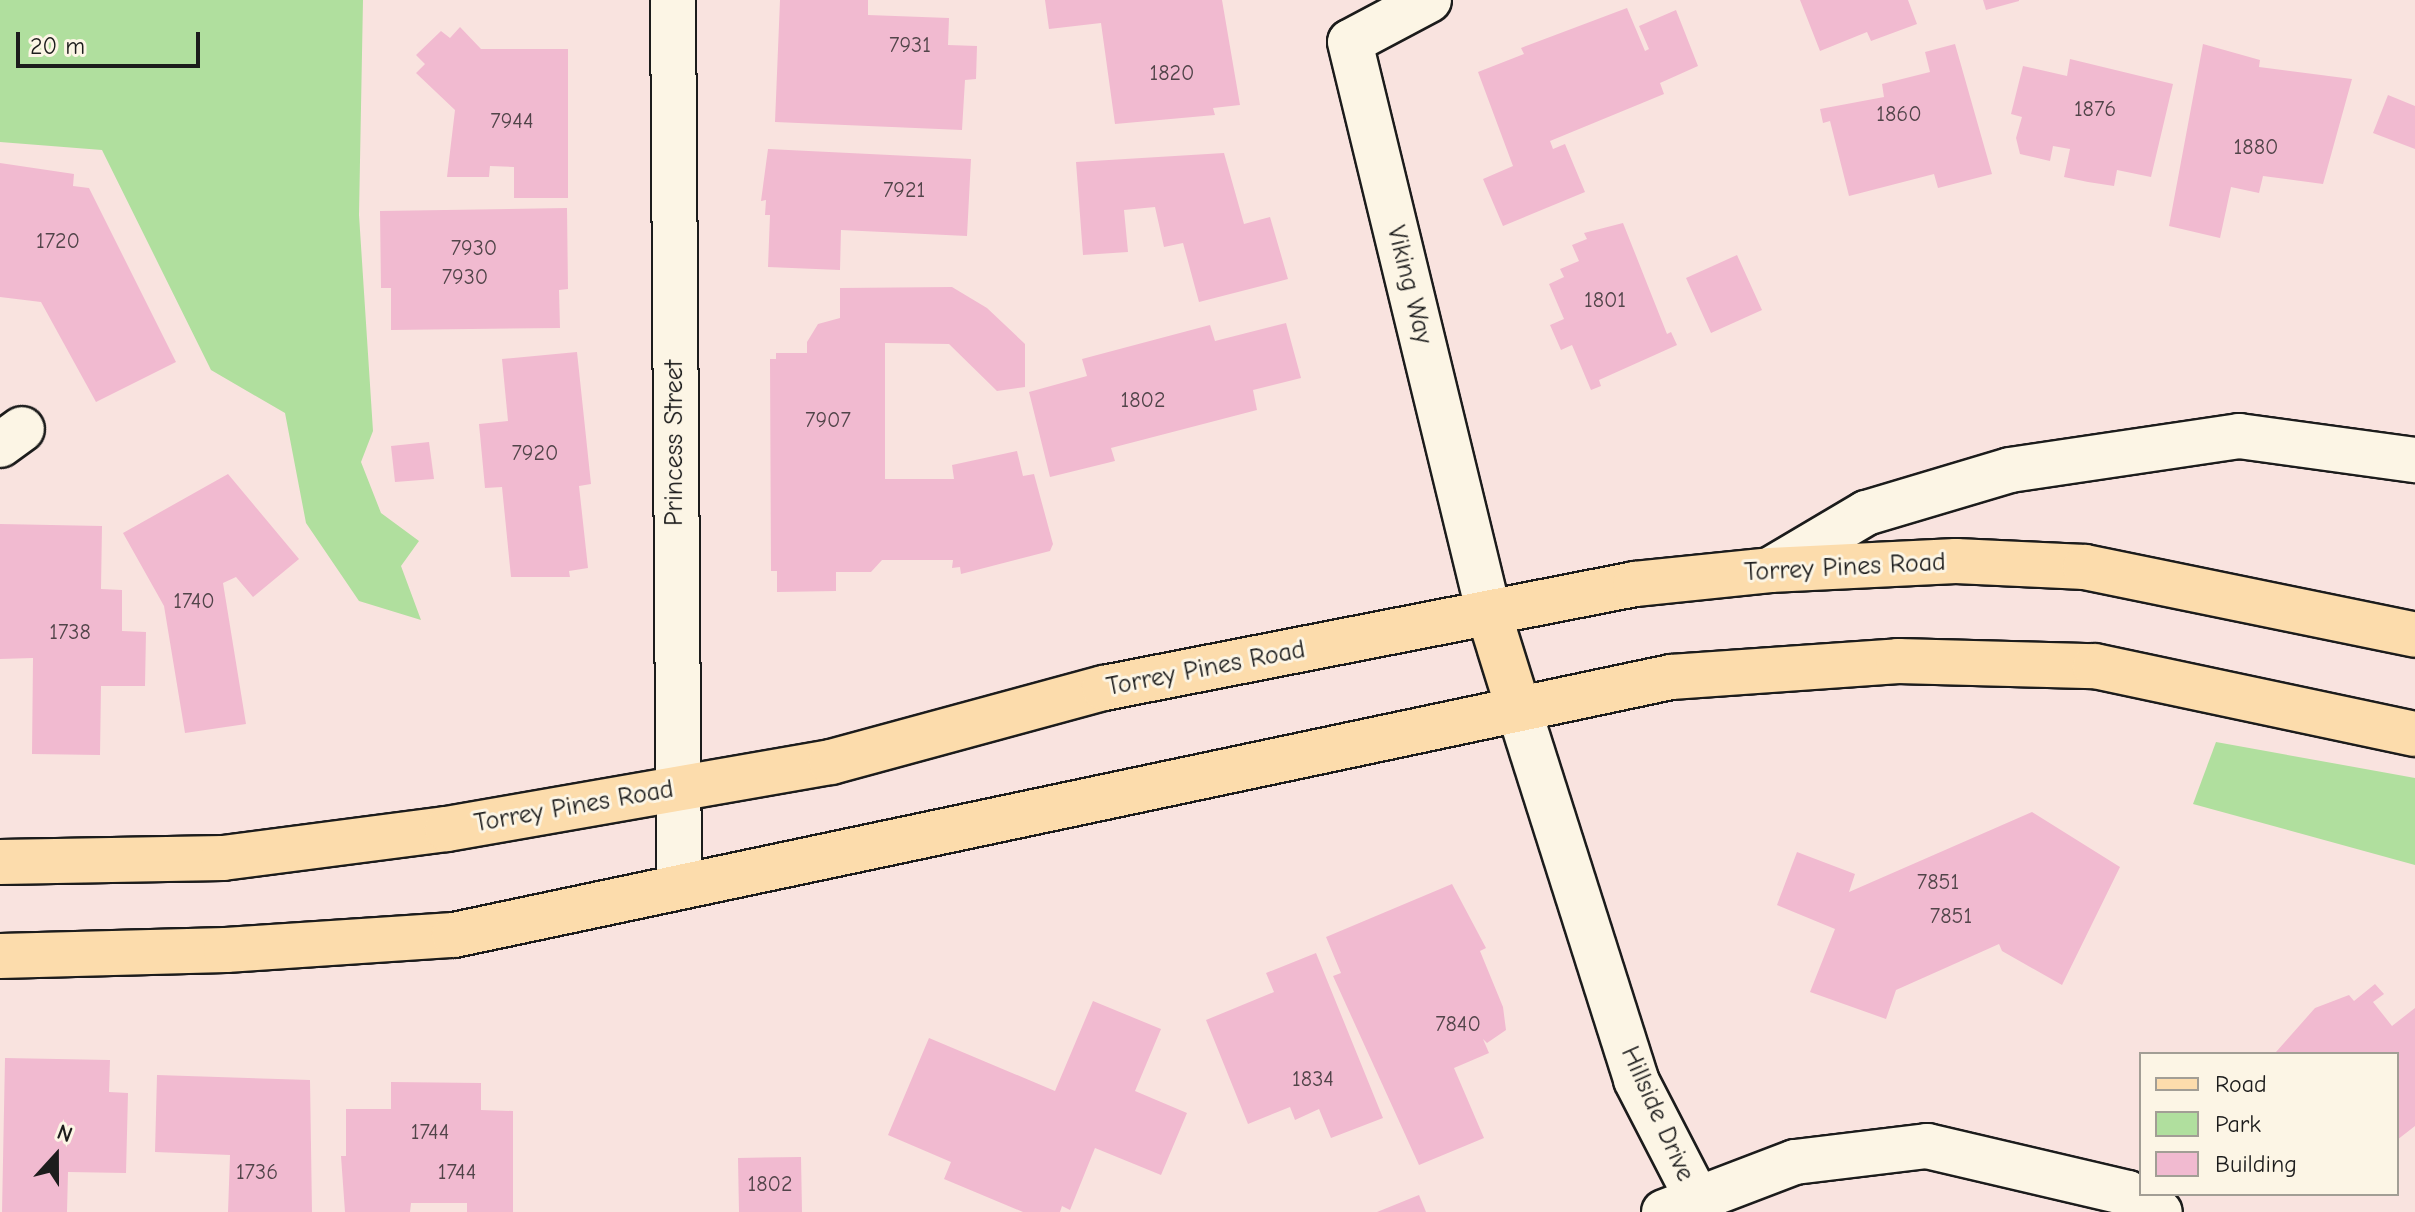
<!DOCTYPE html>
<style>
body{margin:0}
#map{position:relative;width:2415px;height:1212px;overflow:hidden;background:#f9e3df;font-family:"Comic Neue",sans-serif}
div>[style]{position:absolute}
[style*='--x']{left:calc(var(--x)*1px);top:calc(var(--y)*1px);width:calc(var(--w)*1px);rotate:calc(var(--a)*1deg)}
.green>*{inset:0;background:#b0df9e}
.building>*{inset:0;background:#f1bad0}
.roads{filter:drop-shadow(2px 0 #1c1c1c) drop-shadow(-2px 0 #1c1c1c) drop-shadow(0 2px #1c1c1c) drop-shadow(0 -2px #1c1c1c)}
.street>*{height:44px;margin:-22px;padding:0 22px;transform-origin:22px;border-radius:22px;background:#fcf5e5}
.secondary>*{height:44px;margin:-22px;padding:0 22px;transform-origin:22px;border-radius:22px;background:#fcf5e5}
.primary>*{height:44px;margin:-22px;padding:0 22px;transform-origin:22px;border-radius:22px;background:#fcdcac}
span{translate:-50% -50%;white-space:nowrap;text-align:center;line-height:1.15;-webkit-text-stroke:6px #fcf5e5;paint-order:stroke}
.number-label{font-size:22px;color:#514449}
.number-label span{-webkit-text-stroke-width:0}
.street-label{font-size:26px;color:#1c1c1c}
.legend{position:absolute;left:2139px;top:1052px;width:260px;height:144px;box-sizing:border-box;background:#fcf5e5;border:2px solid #a29e95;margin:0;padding:10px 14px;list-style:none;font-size:24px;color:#1c1c1c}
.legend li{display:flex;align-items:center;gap:16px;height:40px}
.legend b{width:40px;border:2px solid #a29e95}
.north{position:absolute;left:16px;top:1116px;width:80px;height:80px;-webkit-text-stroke:6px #fcf5e5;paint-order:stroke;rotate:21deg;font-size:22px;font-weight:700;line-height:32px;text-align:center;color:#1c1c1c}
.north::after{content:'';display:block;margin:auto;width:28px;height:36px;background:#1c1c1c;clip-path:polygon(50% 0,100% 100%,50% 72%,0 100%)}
.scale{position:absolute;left:16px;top:32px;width:184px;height:36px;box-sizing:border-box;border:4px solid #1c1c1c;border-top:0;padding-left:10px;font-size:24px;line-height:28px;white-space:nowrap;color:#1c1c1c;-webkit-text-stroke:6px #fcf5e5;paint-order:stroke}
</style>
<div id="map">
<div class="green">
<i style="clip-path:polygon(0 0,363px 0,359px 215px,373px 431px,361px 462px,381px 513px,419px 541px,401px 566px,421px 620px,359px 601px,306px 523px,285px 413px,211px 370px,102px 150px,0 142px)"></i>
<i style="clip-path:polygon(2216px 742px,2415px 778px,2415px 865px,2193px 804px)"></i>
</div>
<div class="building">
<i style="clip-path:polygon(780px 0,868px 0,868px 15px,949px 18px,948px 45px,977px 46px,976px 79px,965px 80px,962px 130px,775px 122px)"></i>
<i style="clip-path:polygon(1045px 0,1222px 0,1240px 105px,1213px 108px,1215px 115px,1115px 124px,1101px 23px,1049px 29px)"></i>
<i style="clip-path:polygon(1800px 0,1908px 0,1917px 24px,1871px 41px,1867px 32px,1820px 51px)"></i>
<i style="clip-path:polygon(1983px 0,2019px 0,2019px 1px,1986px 10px)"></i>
<i style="clip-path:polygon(1627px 8px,1645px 51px,1649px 49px,1639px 26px,1676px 10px,1698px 66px,1660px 83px,1664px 94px,1550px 141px,1553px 149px,1565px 144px,1585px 192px,1503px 226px,1483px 179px,1513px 166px,1478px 72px,1524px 54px,1521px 48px)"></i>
<i style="clip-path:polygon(460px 27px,481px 49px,568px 49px,568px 198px,514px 198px,514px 167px,490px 166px,489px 177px,447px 177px,455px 110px,416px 73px,425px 64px,416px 55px,441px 31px,450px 38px)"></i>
<i style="clip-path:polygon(1955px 44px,1992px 174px,1938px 188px,1934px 174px,1849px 196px,1830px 121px,1823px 123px,1820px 109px,1884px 97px,1882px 84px,1930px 72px,1925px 52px)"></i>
<i style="clip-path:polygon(2203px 44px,2260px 60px,2259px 67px,2352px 79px,2323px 184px,2263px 176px,2259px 193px,2231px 187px,2220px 238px,2169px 226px)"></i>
<i style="clip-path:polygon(2070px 59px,2173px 84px,2151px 177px,2117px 170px,2114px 186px,2088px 182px,2064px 177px,2070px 149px,2053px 146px,2050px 161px,2020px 154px,2016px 138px,2022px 117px,2011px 114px,2023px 66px,2067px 76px)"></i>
<i style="clip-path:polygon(2388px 95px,2415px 106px,2415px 149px,2373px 133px)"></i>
<i style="clip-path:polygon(768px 149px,971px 159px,967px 236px,841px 230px,840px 270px,768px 267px,770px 215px,765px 215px,766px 200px,761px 201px)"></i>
<i style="clip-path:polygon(1224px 153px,1244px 224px,1270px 217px,1288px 279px,1199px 302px,1183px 243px,1164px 247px,1155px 207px,1124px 210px,1128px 252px,1083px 255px,1076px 162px)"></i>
<i style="clip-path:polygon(0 163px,74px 174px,73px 186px,89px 188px,176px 362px,96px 402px,41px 302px,0 297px)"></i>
<i style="clip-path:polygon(567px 208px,568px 289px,559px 290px,560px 328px,391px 330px,391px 288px,381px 288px,380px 211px)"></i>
<i style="clip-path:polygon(1623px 223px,1667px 334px,1671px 332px,1677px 345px,1599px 380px,1601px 386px,1591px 390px,1572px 345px,1561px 350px,1550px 325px,1564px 319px,1549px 284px,1564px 277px,1560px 269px,1579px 261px,1572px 245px,1587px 239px,1584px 233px)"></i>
<i style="clip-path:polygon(1737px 255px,1762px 310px,1711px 333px,1686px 278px)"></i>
<i style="clip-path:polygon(952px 287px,987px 308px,1025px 344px,1025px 387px,997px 391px,949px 344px,885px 343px,885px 479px,954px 479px,952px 465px,1017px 451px,1023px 476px,1034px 474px,1053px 544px,1050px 551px,961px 574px,960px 567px,952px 568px,953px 560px,882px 560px,871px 572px,836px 572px,836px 591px,777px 592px,777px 571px,771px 571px,770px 359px,776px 359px,776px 353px,807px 353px,807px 342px,818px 324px,840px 318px,840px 288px)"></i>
<i style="clip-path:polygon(1286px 323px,1301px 378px,1253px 390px,1257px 410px,1111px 448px,1115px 461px,1050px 477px,1029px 392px,1087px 376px,1082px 359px,1210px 325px,1215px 341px)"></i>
<i style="clip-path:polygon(577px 352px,591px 484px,579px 486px,588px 568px,569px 571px,570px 577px,511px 577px,502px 487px,485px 488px,479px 424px,508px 421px,502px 359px)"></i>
<i style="clip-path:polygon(429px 442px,434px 479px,395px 482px,391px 446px)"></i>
<i style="clip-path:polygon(228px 474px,299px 559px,253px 597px,236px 577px,223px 583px,246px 724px,185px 733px,164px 606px,123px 533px)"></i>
<i style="clip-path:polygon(0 524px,102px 526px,101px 589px,122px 590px,122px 631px,146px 632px,145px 686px,101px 686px,100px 755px,32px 754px,33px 658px,0 659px)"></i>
<i style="clip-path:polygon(2032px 812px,2120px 867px,2062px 985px,2002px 951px,1999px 944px,1896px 990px,1886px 1019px,1810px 992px,1835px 929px,1777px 905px,1797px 852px,1855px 874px,1849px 892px)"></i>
<i style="clip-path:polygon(1452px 884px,1486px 948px,1480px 951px,1503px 1007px,1506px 1030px,1487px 1043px,1483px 1039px,1489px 1053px,1454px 1068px,1484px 1138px,1419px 1165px,1333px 976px,1341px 973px,1326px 937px)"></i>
<i style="clip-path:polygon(1316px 953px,1383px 1118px,1331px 1138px,1319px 1109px,1295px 1120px,1290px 1107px,1248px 1124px,1206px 1020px,1274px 992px,1266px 973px)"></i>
<i style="clip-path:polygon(2375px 984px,2384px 994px,2373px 1002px,2392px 1026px,2415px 1008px,2415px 1126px,2397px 1140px,2397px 1054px,2276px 1052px,2315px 1008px,2349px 995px,2354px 1001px)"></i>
<i style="clip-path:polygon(1093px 1001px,1161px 1029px,1135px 1091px,1187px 1113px,1161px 1175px,1095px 1148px,1070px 1210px,1062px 1206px,1060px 1212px,1023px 1212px,944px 1179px,951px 1162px,888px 1135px,929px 1038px,1055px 1091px)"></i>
<i style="clip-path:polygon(5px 1058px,110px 1060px,109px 1092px,128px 1093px,126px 1173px,68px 1172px,67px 1212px,2px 1212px)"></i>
<i style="clip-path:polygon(157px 1075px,310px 1080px,312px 1212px,228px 1212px,230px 1155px,155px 1152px)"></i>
<i style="clip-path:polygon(391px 1082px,481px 1083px,481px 1110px,513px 1111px,513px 1212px,467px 1212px,467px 1203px,411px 1203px,410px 1212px,345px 1212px,341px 1156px,346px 1156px,346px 1109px,391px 1109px)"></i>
<i style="clip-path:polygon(801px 1157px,802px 1212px,739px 1212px,738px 1158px)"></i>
<i style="clip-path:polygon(1419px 1195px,1426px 1212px,1377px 1212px)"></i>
</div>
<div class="roads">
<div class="street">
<i style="--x:1429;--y:0;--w:89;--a:152"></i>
<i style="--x:1350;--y:42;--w:589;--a:76.34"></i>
<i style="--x:0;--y:445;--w:27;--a:-36"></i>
<i style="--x:1770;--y:570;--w:112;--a:-30.7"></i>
<i style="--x:1866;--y:513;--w:150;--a:-16.6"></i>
<i style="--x:2010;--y:470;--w:232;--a:-8.4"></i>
<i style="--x:2239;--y:436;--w:178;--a:7.8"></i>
<i style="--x:1518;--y:707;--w:391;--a:72.4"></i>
<i style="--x:1636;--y:1080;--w:148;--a:62.7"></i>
<i style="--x:1664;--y:1212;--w:140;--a:-20.9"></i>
<i style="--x:1795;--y:1162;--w:133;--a:-6.9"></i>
<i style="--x:1927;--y:1146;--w:206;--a:13.2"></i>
<i style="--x:2128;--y:1193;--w:37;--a:31"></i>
</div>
<div class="secondary">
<i style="--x:673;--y:0;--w:887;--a:89.61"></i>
</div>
<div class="primary">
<i style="--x:1489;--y:614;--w:97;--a:72.7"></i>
<i style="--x:0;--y:862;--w:223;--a:-1"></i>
<i style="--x:223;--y:858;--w:226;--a:-7.4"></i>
<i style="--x:447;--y:829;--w:390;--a:-9.9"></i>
<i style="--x:831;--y:762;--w:283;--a:-15.2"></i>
<i style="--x:1104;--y:688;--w:541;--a:-11.08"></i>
<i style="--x:1635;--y:584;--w:136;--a:-5.9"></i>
<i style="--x:1770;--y:570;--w:186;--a:-2.8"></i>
<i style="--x:1956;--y:561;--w:129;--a:2.7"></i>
<i style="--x:2085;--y:567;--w:337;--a:11.6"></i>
<i style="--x:0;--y:956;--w:226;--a:-1.5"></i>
<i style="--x:226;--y:950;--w:228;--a:-3.8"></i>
<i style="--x:454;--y:935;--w:1244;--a:-11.97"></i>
<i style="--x:1671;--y:677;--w:228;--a:-4"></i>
<i style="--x:1898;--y:661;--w:197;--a:1.5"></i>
<i style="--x:2095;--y:666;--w:327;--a:12"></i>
</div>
</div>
<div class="number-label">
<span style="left:910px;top:46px">7931</span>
<span style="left:1172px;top:74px">1820</span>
<span style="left:2095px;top:110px">1876</span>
<span style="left:1899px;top:115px">1860</span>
<span style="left:512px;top:122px">7944</span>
<span style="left:2256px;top:148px">1880</span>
<span style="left:904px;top:191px">7921</span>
<span style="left:58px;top:242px">1720</span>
<span style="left:474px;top:249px">7930</span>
<span style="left:465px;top:278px">7930</span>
<span style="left:1605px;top:301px">1801</span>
<span style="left:1143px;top:401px">1802</span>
<span style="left:828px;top:421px">7907</span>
<span style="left:535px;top:454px">7920</span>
<span style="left:194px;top:602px">1740</span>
<span style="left:70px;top:633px">1738</span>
<span style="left:1938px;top:883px">7851</span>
<span style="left:1951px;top:917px">7851</span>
<span style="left:1458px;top:1025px">7840</span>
<span style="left:1313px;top:1080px">1834</span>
<span style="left:430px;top:1133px">1744</span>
<span style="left:257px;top:1173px">1736</span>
<span style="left:457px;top:1173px">1744</span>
<span style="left:770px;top:1185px">1802</span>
</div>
<div class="street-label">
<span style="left:1409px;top:285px;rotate:76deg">Viking Way</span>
<span style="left:675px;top:443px;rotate:-90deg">Princess Street</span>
<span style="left:1845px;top:568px;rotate:-3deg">Torrey Pines Road</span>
<span style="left:1206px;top:669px;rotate:-11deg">Torrey Pines Road</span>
<span style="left:574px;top:807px;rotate:-10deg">Torrey Pines Road</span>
<span style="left:1657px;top:1114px;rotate:66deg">Hillside Drive</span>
</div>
<ul class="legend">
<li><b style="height:10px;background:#fcdcac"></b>Road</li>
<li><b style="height:22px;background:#b0df9e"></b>Park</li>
<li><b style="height:22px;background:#f1bad0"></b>Building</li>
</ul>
<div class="north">N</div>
<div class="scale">20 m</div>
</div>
